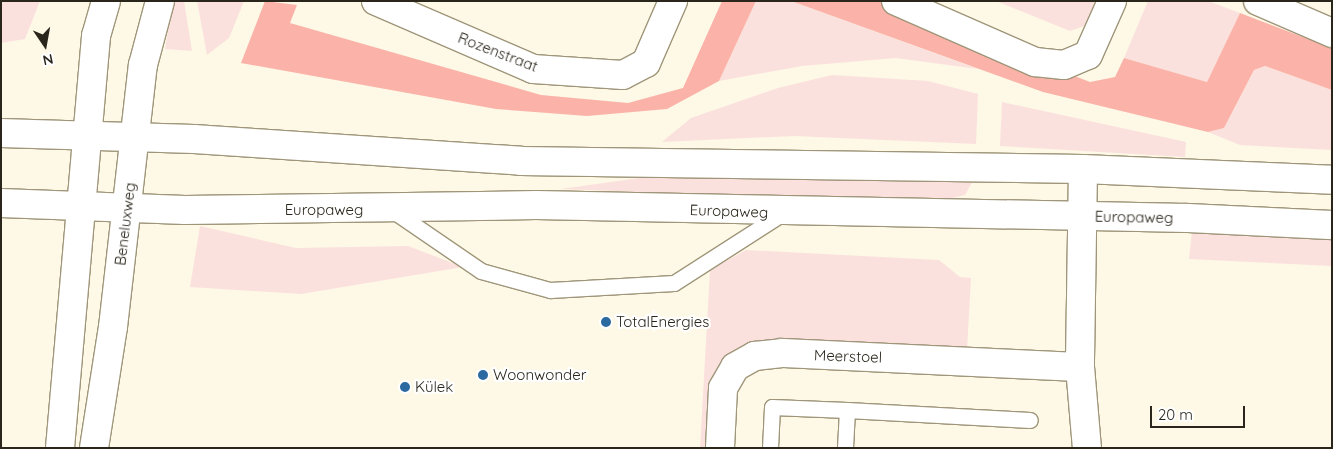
<!DOCTYPE html>
<meta charset="utf-8">
<style>
body{margin:0}
#map{position:relative;width:1333px;height:449px;overflow:hidden;background:#fef8e6;font-family:Quicksand,sans-serif}
div>[style]{position:absolute}
[style*='--x']{left:calc(var(--x)*1px);top:calc(var(--y)*1px);width:calc(var(--w)*1px);rotate:calc(var(--a)*1deg)}
.green>*{inset:0;background:#fbe1dd}
.forest>*{inset:0;background:#fbb3a9}
.roads{filter:drop-shadow(1px 0 #9f967a) drop-shadow(-1px 0 #9f967a) drop-shadow(0 1px #9f967a) drop-shadow(0 -1px #9f967a)}
.lane>*{height:15px;margin:-7.5px;padding:0 7.5px;transform-origin:7.5px;border-radius:7.5px;background:#fff}
.street>*{height:28px;margin:-14px;padding:0 14px;transform-origin:14px;border-radius:14px;background:#fff}
.secondary>*{height:28px;margin:-14px;padding:0 14px;transform-origin:14px;border-radius:14px;background:#fff}
.dots>*{width:14px;height:14px;translate:-50% -50%;box-sizing:border-box;border:2px solid #fff;border-radius:50%}
span{translate:-50% -50%;white-space:nowrap;text-align:center;line-height:1.15;-webkit-text-stroke:4.5px #fff;paint-order:stroke}
.street-label{font-size:15px;color:#2a261b}
.poi-label{font-size:15px;color:#2a261b}
.left{translate:0 -50%;text-align:left}
.frame{position:absolute;inset:0;border:2px solid #2a261b;pointer-events:none}
.north{position:absolute;left:20px;top:20px;width:50px;height:50px;-webkit-text-stroke:4px #fff;paint-order:stroke;rotate:168deg;font-size:14px;font-weight:700;line-height:20px;text-align:center;color:#2a261b}
.north::after{content:'';display:block;margin:auto;width:18px;height:22px;background:#2a261b;clip-path:polygon(50% 0,100% 100%,50% 72%,0 100%)}
.scale{position:absolute;left:1150px;top:406px;width:95px;height:22px;box-sizing:border-box;border:2px solid #2a261b;border-top:0;padding-left:6px;font-size:15px;line-height:18px;white-space:nowrap;color:#2a261b;-webkit-text-stroke:4px #fff;paint-order:stroke}
</style>
<div id="map">
<div class="green">
<i style="clip-path:polygon(1px 1px,40px 1px,25px 39px,1px 43px)"></i>
<i style="clip-path:polygon(173px 1px,184px 1px,192px 51px,165px 49px)"></i>
<i style="clip-path:polygon(197px 1px,244px 1px,229px 38px,207px 55px)"></i>
<i style="clip-path:polygon(756px 1px,791px 1px,978px 69px,896px 58px,802px 66px,719px 81px)"></i>
<i style="clip-path:polygon(996px 1px,1097px 1px,1087px 25px,1070px 31px)"></i>
<i style="clip-path:polygon(1148px 1px,1208px 1px,1240px 13px,1207px 82px,1124px 58px)"></i>
<i style="clip-path:polygon(1265px 66px,1332px 90px,1332px 150px,1240px 145px,1208px 132px,1224px 128px,1254px 70px)"></i>
<i style="clip-path:polygon(832px 75px,928px 81px,978px 94px,976px 144px,794px 136px,662px 142px,691px 118px,778px 88px)"></i>
<i style="clip-path:polygon(1002px 102px,1186px 142px,1185px 157px,1000px 146px)"></i>
<i style="clip-path:polygon(697px 170px,975px 177px,965px 195px,930px 203px,561px 189px)"></i>
<i style="clip-path:polygon(200px 226px,296px 248px,408px 246px,463px 267px,301px 294px,190px 287px)"></i>
<i style="clip-path:polygon(1192px 231px,1332px 236px,1332px 266px,1189px 259px)"></i>
<i style="clip-path:polygon(746px 250px,939px 260px,960px 277px,971px 278px,967px 350px,756px 342px,709px 448px,700px 448px,710px 270px)"></i>
</div>
<div class="forest">
<i style="clip-path:polygon(265px 1px,297px 5px,290px 23px,541px 95px,628px 103px,683px 88px,722px 1px,756px 1px,719px 81px,667px 109px,587px 116px,496px 109px,241px 63px)"></i>
<i style="clip-path:polygon(791px 1px,880px 1px,1090px 82px,1115px 77px,1124px 58px,1207px 82px,1240px 13px,1332px 48px,1332px 90px,1265px 66px,1254px 70px,1224px 128px,1208px 132px,1043px 92px)"></i>
</div>
<div class="roads">
<div class="lane">
<i style="--x:392;--y:210;--w:108;--a:34.4"></i>
<i style="--x:481;--y:271;--w:72;--a:15.4"></i>
<i style="--x:550;--y:290;--w:124;--a:-3.2"></i>
<i style="--x:674;--y:283;--w:130;--a:-32.7"></i>
<i style="--x:770;--y:448;--w:41;--a:-87.2"></i>
<i style="--x:772;--y:407;--w:75;--a:2.3"></i>
<i style="--x:845;--y:448;--w:38;--a:-87"></i>
<i style="--x:847;--y:410;--w:183;--a:3.1"></i>
</div>
<div class="street">
<i style="--x:376;--y:1;--w:171;--a:23.4"></i>
<i style="--x:533;--y:69;--w:90;--a:3.8"></i>
<i style="--x:623;--y:75;--w:26;--a:-28"></i>
<i style="--x:646;--y:63;--w:68;--a:-66.5"></i>
<i style="--x:896;--y:1;--w:152;--a:23.7"></i>
<i style="--x:1035;--y:62;--w:29;--a:6"></i>
<i style="--x:1064;--y:65;--w:26;--a:-23"></i>
<i style="--x:1088;--y:55;--w:59;--a:-66"></i>
<i style="--x:1258;--y:1;--w:81;--a:23.4"></i>
<i style="--x:1083;--y:169;--w:198;--a:90.9"></i>
<i style="--x:1080;--y:367;--w:81;--a:85.1"></i>
<i style="--x:720;--y:448;--w:60;--a:-87.1"></i>
<i style="--x:723;--y:388;--w:24;--a:-60"></i>
<i style="--x:735;--y:367;--w:23;--a:-29"></i>
<i style="--x:755;--y:356;--w:27;--a:-6"></i>
<i style="--x:782;--y:353;--w:298;--a:2.7"></i>
</div>
<div class="secondary">
<i style="--x:1;--y:133;--w:193;--a:1.8"></i>
<i style="--x:194;--y:139;--w:328;--a:3.8"></i>
<i style="--x:521;--y:161;--w:562;--a:0.82"></i>
<i style="--x:1083;--y:169;--w:249;--a:2.5"></i>
<i style="--x:1;--y:203;--w:184;--a:2.2"></i>
<i style="--x:185;--y:210;--w:351;--a:-0.8"></i>
<i style="--x:536;--y:205;--w:651;--a:1.14"></i>
<i style="--x:1187;--y:218;--w:145;--a:2.8"></i>
<i style="--x:60;--y:448;--w:414;--a:-85"></i>
<i style="--x:96;--y:36;--w:36;--a:-74"></i>
<i style="--x:94;--y:448;--w:122;--a:-81.1"></i>
<i style="--x:113;--y:327;--w:264;--a:-83.5"></i>
<i style="--x:143;--y:65;--w:66;--a:-75.1"></i>
</div>
</div>
<div class="dots">
<i style="left:606px;top:322px;background:#2c69a0"></i>
<i style="left:483px;top:375px;background:#2c69a0"></i>
<i style="left:405px;top:387px;background:#2c69a0"></i>
</div>
<div class="street-label">
<span style="left:498px;top:52px;rotate:21deg">Rozenstraat</span>
<span style="left:324px;top:210px">Europaweg</span>
<span style="left:729px;top:211px;rotate:2deg">Europaweg</span>
<span style="left:1134px;top:217px;rotate:1deg">Europaweg</span>
<span style="left:125px;top:224px;rotate:-83deg">Beneluxweg</span>
<span style="left:848px;top:356px;rotate:2deg">Meerstoel</span>
</div>
<div class="poi-label">
<span class="left" style="left:616px;top:322px">TotalEnergies</span>
<span class="left" style="left:493px;top:375px">Woonwonder</span>
<span class="left" style="left:415px;top:387px">Külek</span>
</div>
<div class="frame"></div>
<div class="north">N</div>
<div class="scale">20 m</div>
</div>
